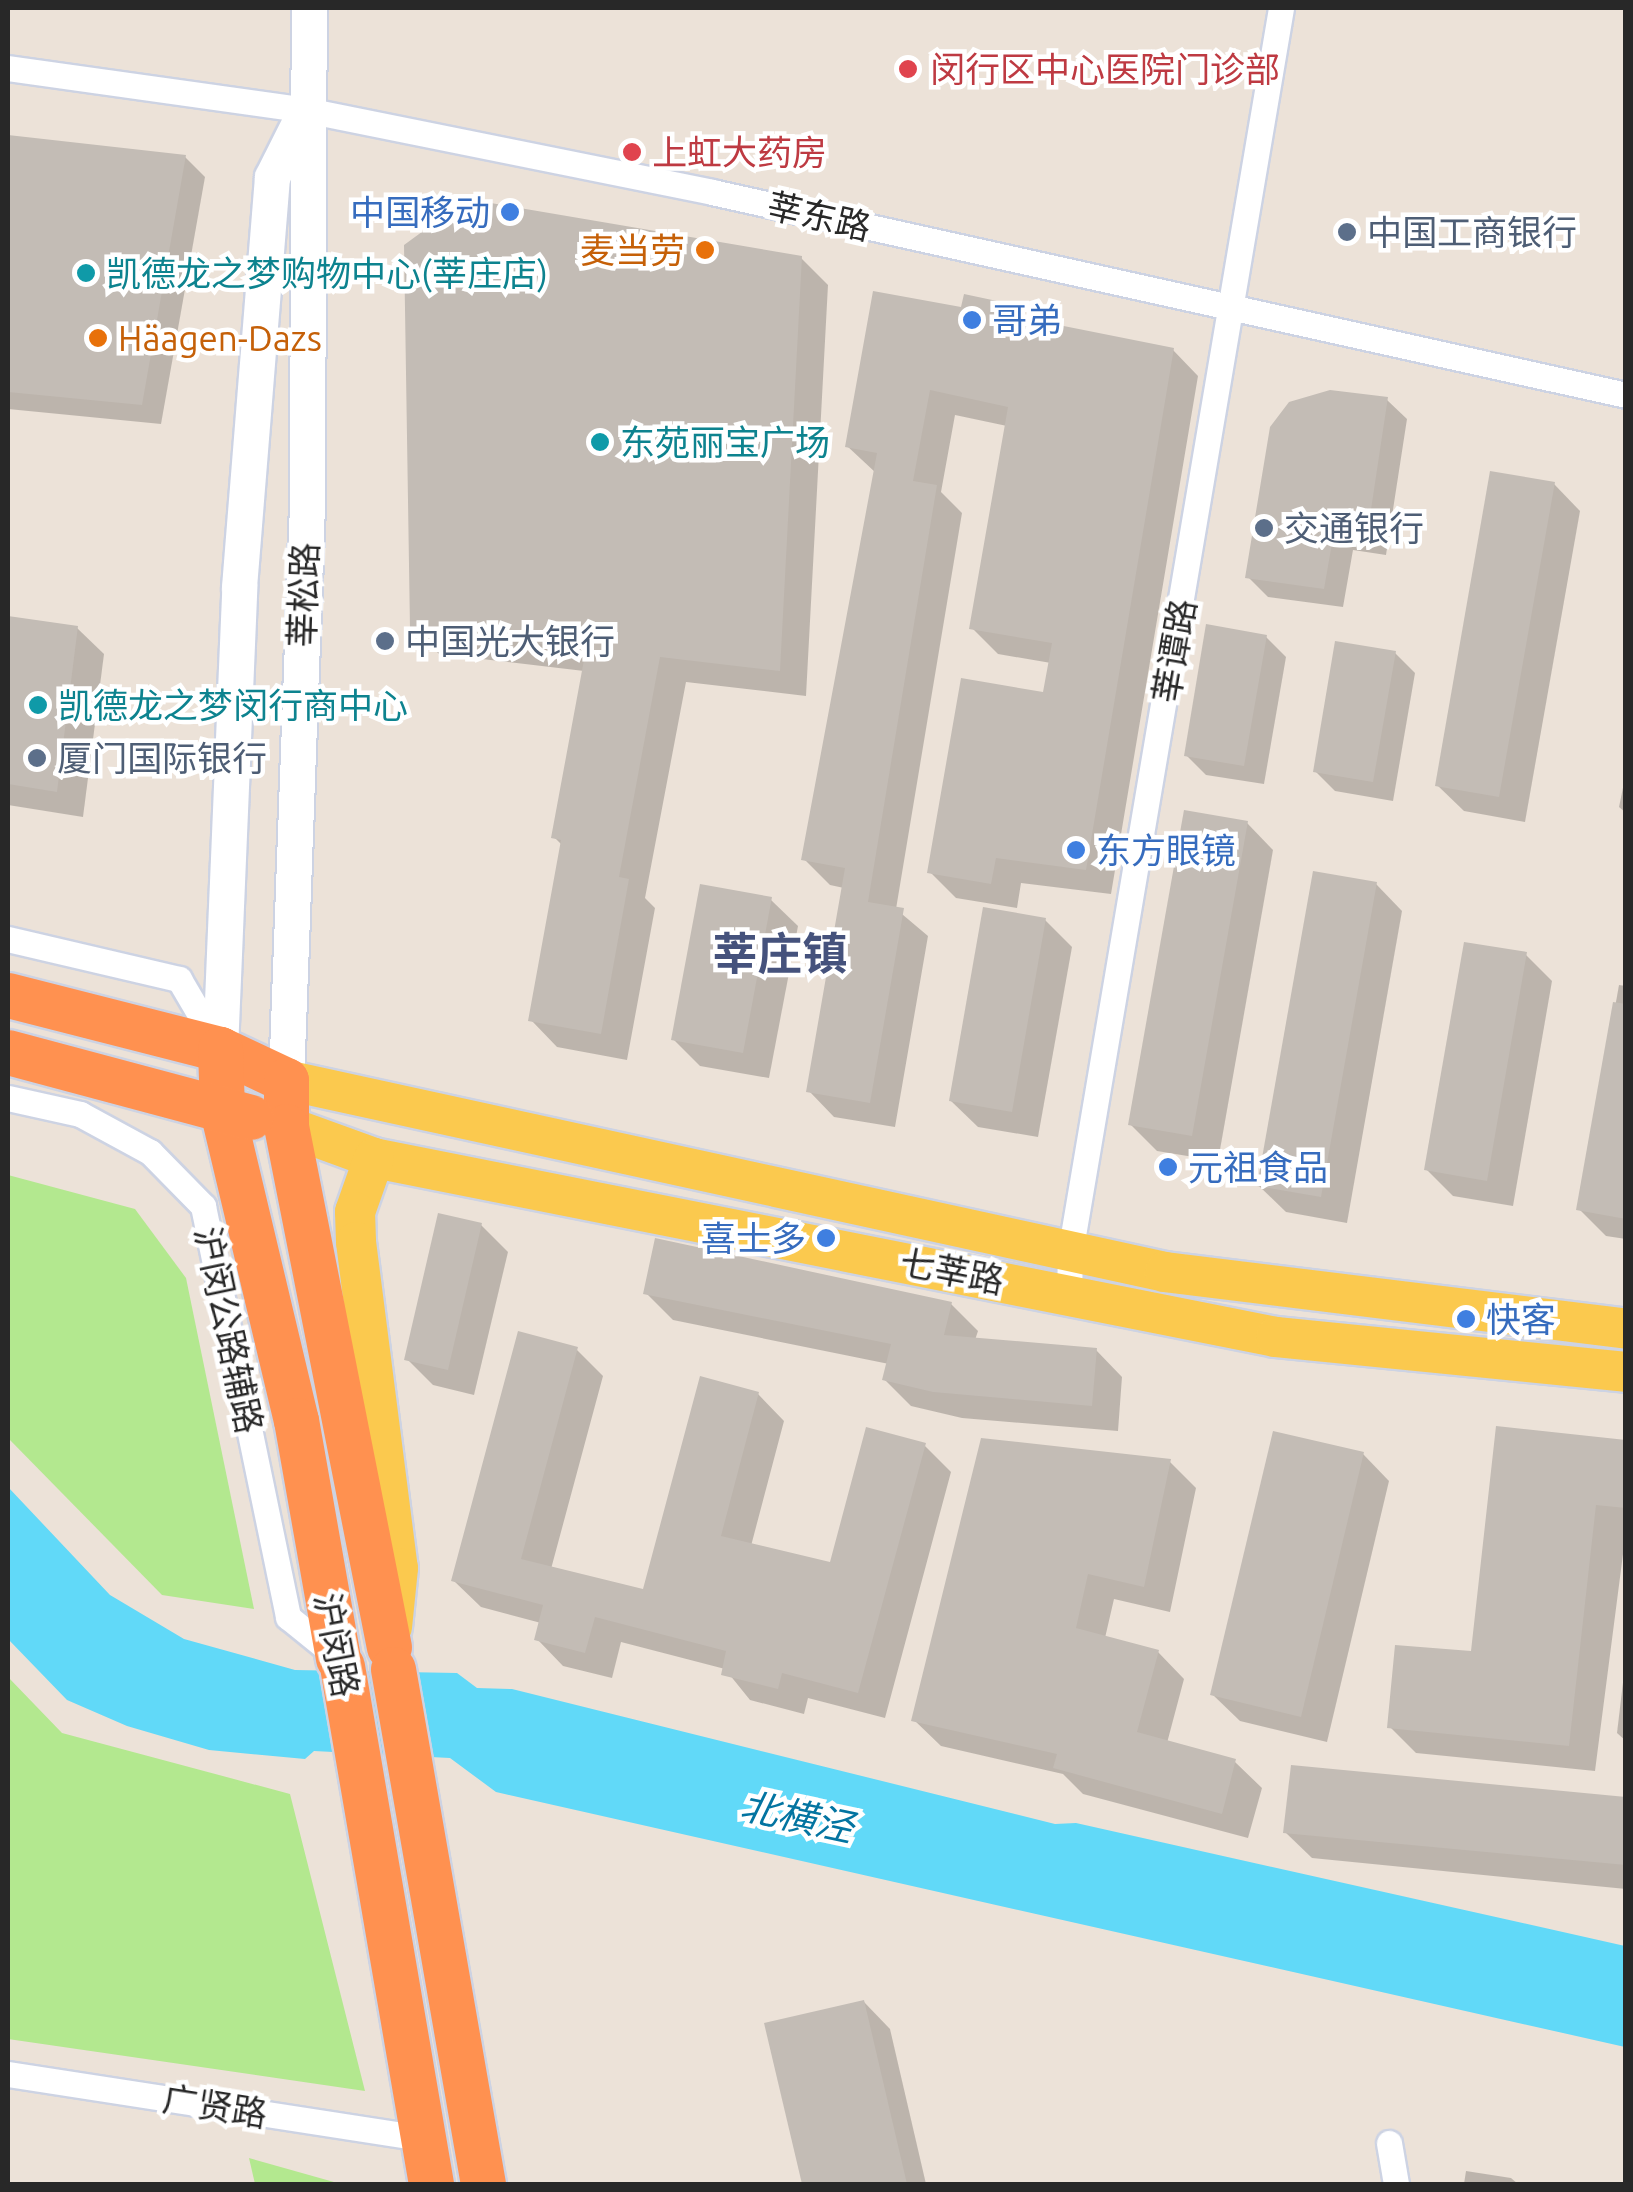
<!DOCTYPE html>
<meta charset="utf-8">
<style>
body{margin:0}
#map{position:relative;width:1633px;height:2192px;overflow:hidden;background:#ece2d8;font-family:Ubuntu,"Noto Sans SC",sans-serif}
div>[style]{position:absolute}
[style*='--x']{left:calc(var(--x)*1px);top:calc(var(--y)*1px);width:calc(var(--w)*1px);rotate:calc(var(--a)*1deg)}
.green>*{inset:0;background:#b3e88f}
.water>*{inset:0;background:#61d9f8}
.shadow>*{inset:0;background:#0003}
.building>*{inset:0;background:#c3bcb5}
.roads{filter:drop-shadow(2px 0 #cdd3e3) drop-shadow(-2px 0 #cdd3e3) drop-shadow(0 2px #cdd3e3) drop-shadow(0 -2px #cdd3e3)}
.street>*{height:25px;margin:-12.5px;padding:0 12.5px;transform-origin:12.5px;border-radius:12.5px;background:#fff}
.secondary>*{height:35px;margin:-17.5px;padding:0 17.5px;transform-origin:17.5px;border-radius:17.5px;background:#fff}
.primary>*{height:40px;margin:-20px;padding:0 20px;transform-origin:20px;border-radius:20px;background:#fbc94e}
.highway>*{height:45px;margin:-22.5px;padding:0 22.5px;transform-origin:22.5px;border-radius:22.5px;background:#ff9150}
.dots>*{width:28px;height:28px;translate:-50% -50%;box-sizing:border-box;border:5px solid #fff;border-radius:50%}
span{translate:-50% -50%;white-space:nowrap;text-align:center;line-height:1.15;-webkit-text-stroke:9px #fff;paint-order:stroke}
.health-label{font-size:35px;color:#be3a42}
.left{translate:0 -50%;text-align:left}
.shop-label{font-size:35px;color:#366cbe}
.right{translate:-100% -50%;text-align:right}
.street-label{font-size:35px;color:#282828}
.service-label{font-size:35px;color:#4e5e75}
.food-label{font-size:35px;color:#c56008}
.culture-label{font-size:35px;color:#0d838f}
.water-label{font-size:38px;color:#0374a1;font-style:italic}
.district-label{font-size:45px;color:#45527c;font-weight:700}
.frame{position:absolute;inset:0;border:10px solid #282828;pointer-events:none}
</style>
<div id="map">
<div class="green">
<i style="clip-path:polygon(8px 1175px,135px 1209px,186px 1278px,254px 1609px,162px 1595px,8px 1438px)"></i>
<i style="clip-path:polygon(8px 1677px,62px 1733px,290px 1794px,365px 2091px,8px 2039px)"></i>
<i style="clip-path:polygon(249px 2158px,341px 2184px,255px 2184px)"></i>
</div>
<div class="water">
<i style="clip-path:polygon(8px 1487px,110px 1595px,184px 1639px,295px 1670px,457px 1673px,477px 1688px,512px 1689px,1055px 1824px,1076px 1823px,1625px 1946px,1625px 2047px,496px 1792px,450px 1758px,314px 1751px,305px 1759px,209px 1750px,127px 1726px,67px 1700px,8px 1639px)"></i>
</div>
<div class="shadow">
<i style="clip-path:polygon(8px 137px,185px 157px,205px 177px,161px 424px,8px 409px)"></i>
<i style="clip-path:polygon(801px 258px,828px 285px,806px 696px,686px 682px,645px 898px,655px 908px,627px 1060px,557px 1047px,531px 1020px,563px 846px,554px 837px,584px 671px,439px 654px,413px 628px)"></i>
<i style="clip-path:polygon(1010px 306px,1025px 321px,1173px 350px,1198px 376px,1111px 894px,1021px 883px,1017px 908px,956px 898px,930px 872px,1045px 695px,1051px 663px,998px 654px,972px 628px,1007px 426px,955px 415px,941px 492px,962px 513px,896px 909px,928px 936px,895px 1127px,834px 1117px,809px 1091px,844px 888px,830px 885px,804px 859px,876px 473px,847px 446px,963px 310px)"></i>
<i style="clip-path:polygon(1387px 400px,1407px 419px,1386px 555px,1353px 550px,1343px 607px,1268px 597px,1248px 577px)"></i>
<i style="clip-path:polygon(1554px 484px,1580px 511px,1525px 822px,1464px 811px,1437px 785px)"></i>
<i style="clip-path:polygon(8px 618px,77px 628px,104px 654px,83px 817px,8px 805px)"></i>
<i style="clip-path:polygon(1266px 637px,1286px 657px,1264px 784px,1206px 775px,1186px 755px)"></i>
<i style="clip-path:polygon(1395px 653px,1415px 673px,1393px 801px,1335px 791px,1315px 771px)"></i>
<i style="clip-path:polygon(1626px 773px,1626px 813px,1619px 807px)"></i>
<i style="clip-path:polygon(1247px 823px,1273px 850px,1218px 1161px,1157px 1151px,1131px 1125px)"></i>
<i style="clip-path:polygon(1376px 884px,1402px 911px,1347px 1223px,1286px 1212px,1259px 1186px)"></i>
<i style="clip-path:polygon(771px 900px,798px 926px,769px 1078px,700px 1066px,673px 1039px)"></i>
<i style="clip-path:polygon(1045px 920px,1072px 947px,1038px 1137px,978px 1127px,951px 1101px)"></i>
<i style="clip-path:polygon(1526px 955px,1552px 981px,1513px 1206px,1453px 1196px,1426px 1169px)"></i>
<i style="clip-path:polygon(1619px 985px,1626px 986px,1626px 1239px,1606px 1236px,1579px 1209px)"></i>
<i style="clip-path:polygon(481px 1225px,508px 1252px,474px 1395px,433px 1385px,407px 1359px)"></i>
<i style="clip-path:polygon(646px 1293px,951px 1304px,978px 1331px,975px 1340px,1096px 1350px,1122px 1377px,1118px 1431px,962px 1418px,911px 1406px,885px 1380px,889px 1364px,673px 1320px)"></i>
<i style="clip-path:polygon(576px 1349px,603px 1376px,551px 1569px,645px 1592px,758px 1394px,784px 1421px,751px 1546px,832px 1565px,924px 1445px,951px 1472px,885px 1718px,808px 1698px,804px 1714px,750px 1700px,725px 1669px,621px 1642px,612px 1678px,563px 1666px,537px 1639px,541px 1623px,481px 1607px,454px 1581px)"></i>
<i style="clip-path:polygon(1626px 1442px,1626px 1531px,1595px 1771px,1416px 1753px,1390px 1727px,1473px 1654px)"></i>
<i style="clip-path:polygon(1363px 1454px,1389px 1481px,1327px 1742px,1240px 1721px,1213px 1695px)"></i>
<i style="clip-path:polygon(1170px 1462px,1196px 1488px,1170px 1612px,1114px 1599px,1105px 1638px,1158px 1652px,1184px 1679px,1167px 1743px,1235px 1762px,1262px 1788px,1248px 1838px,1083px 1794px,1063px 1774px,941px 1746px,914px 1720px)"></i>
<i style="clip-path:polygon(1626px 1657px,1626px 1741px,1617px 1733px)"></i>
<i style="clip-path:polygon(1626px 1800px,1626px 1889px,1312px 1858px,1285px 1832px)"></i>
<i style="clip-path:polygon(864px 2002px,890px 2029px,926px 2184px,804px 2184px,767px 2025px)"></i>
<i style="clip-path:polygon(1466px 2171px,1511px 2178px,1518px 2184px,1464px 2184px)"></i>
</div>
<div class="building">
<i style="clip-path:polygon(8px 135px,186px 155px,142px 405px,8px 392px)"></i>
<i style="clip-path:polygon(467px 199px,802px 256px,780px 671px,660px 657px,619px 877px,629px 879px,601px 1034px,528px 1021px,561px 840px,551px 838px,586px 649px,410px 629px,404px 245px)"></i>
<i style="clip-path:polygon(873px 291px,961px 307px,964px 294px,1011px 304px,1009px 315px,1174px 348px,1086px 870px,996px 858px,991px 884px,927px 873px,961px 678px,1043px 692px,1052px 643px,969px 629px,1008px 407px,930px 390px,913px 481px,937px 485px,868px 902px,904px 908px,870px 1103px,806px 1092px,845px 868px,801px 860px,877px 453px,845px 447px)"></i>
<i style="clip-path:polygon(1330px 390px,1388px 397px,1367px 536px,1334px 532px,1324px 589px,1245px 578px,1270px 427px,1289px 402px)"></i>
<i style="clip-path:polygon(1490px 471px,1555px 482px,1499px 797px,1435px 786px)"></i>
<i style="clip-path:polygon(8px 616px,78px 626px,57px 792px,8px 784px)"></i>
<i style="clip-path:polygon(1206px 624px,1267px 635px,1244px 766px,1184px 756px)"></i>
<i style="clip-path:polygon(1335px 641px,1396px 651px,1373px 782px,1313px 772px)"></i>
<i style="clip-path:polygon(1184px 810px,1248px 821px,1192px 1136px,1128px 1125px)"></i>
<i style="clip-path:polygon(1313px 871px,1377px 882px,1321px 1197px,1257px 1186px)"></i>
<i style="clip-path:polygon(700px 884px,772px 897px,743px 1053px,671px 1040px)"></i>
<i style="clip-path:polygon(983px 907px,1046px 918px,1012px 1112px,949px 1101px)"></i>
<i style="clip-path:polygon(1464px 942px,1527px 952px,1487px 1181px,1424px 1170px)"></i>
<i style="clip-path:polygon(1613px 1002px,1626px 1004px,1626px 1219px,1576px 1210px)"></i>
<i style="clip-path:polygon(438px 1213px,482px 1223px,448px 1370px,404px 1360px)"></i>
<i style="clip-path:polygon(655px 1238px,952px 1302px,944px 1335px,1097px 1348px,1092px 1406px,933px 1392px,882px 1380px,891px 1344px,643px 1294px)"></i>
<i style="clip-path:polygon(518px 1331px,578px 1347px,521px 1559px,643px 1589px,700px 1376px,759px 1392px,721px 1536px,830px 1562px,866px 1427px,926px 1443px,858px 1693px,782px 1673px,778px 1689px,721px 1675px,726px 1651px,595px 1617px,585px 1653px,534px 1640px,543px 1605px,451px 1581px)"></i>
<i style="clip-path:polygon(1496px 1426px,1626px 1440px,1626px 1508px,1596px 1505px,1569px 1746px,1387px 1728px,1395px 1645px,1471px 1651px)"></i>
<i style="clip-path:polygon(1273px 1431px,1364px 1452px,1301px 1717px,1210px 1695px)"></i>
<i style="clip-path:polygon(981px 1438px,1171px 1459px,1144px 1587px,1088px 1574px,1076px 1628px,1159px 1650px,1137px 1732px,1236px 1759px,1222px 1814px,1053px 1768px,1057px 1754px,911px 1721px)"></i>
<i style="clip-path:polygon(1291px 1765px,1626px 1797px,1626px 1865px,1283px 1833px)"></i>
<i style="clip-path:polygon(864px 2000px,907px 2184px,802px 2184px,764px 2023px)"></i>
</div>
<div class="roads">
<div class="street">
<i style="--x:8;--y:68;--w:301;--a:8"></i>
<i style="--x:306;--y:110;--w:414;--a:11.4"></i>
<i style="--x:712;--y:192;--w:936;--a:12.52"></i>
<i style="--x:8;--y:939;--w:176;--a:13.2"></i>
<i style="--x:179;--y:979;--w:81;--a:59.6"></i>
<i style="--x:8;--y:1098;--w:74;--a:12.5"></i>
<i style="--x:80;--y:1114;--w:80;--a:28.5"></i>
<i style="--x:150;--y:1152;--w:76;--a:45.5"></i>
<i style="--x:203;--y:1206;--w:420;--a:78.3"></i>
<i style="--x:288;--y:1617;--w:60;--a:39"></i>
<i style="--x:1069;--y:1294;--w:41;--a:-88.6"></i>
<i style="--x:1070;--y:1253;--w:1263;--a:-80.38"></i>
<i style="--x:8;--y:2074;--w:420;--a:8.8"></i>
<i style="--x:1389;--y:2143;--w:42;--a:80.3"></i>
</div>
<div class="secondary">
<i style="--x:220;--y:1049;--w:462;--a:-87.6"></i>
<i style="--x:239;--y:587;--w:411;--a:-85.4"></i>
<i style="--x:272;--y:177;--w:69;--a:-63.4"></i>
<i style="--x:286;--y:1080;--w:576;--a:-87.91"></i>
<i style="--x:307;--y:504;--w:496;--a:-89.8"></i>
</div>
<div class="primary">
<i style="--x:286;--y:1080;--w:900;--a:12.32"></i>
<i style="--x:1165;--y:1272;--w:465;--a:7"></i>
<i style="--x:286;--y:1126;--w:94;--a:20"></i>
<i style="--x:374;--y:1158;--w:920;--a:11.22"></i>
<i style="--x:1276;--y:1337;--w:352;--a:5.7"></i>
<i style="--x:374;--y:1158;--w:57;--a:109.4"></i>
<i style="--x:355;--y:1212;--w:30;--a:88"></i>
<i style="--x:356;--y:1242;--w:329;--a:82.7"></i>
<i style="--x:398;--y:1568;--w:59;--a:95.8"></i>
</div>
<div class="highway">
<i style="--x:8;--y:995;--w:219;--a:14.3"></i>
<i style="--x:220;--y:1049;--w:73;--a:25.2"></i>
<i style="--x:286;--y:1080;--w:46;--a:90"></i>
<i style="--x:286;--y:1126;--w:531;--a:78.82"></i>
<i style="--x:220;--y:1049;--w:61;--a:88.1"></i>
<i style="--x:222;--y:1110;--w:319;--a:76.6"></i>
<i style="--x:296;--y:1420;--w:242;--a:80"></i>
<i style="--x:8;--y:1052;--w:251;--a:15"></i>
<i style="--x:342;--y:1666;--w:526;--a:80.25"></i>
<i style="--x:393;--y:1669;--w:523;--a:80.09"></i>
</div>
</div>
<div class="dots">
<i style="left:908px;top:69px;background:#e0444e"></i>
<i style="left:632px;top:152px;background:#e0444e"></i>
<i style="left:510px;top:212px;background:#3f7fe0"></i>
<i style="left:1347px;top:232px;background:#5c6f8a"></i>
<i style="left:705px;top:250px;background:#e8710a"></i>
<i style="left:86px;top:273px;background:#0f9aa8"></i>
<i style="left:972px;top:320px;background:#3f7fe0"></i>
<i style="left:98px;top:338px;background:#e8710a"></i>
<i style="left:600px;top:442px;background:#0f9aa8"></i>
<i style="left:1264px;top:528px;background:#5c6f8a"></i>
<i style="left:385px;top:641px;background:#5c6f8a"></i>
<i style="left:38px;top:705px;background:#0f9aa8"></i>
<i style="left:37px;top:758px;background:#5c6f8a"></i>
<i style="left:1076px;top:850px;background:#3f7fe0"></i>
<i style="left:1168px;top:1167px;background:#3f7fe0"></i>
<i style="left:826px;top:1238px;background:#3f7fe0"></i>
<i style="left:1466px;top:1319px;background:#3f7fe0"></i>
</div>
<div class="health-label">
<span class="left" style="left:930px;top:69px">闵行区中心医院门诊部</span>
<span class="left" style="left:652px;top:152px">上虹大药房</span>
</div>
<div class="shop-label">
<span class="right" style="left:490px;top:212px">中国移动</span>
<span class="left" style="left:992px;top:320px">哥弟</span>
<span class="left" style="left:1096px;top:850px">东方眼镜</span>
<span class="left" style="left:1188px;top:1167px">元祖食品</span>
<span class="right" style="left:806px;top:1238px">喜士多</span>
<span class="left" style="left:1486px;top:1319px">快客</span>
</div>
<div class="street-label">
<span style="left:819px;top:216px;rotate:13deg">莘东路</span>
<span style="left:303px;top:595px;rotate:-88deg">莘松路</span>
<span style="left:1174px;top:651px;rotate:-80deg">莘谭路</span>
<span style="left:952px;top:1271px;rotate:11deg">七莘路</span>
<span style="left:229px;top:1330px;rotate:78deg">沪闵公路辅路</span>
<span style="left:337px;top:1645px;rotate:79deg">沪闵路</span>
<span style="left:215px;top:2106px;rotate:9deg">广贤路</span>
</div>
<div class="service-label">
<span class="left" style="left:1367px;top:232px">中国工商银行</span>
<span class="left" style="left:1284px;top:528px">交通银行</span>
<span class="left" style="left:405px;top:641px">中国光大银行</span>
<span class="left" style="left:57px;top:758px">厦门国际银行</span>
</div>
<div class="food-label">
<span class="right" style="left:685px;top:250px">麦当劳</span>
<span class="left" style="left:118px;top:338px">Häagen-Dazs</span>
</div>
<div class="culture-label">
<span class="left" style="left:106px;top:273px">凯德龙之梦购物中心(莘庄店)</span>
<span class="left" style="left:620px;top:442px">东苑丽宝广场</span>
<span class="left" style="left:58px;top:705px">凯德龙之梦闵行商中心</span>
</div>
<div class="water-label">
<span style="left:797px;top:1817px;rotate:12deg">北横泾</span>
</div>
<div class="district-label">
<span style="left:780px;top:954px">莘庄镇</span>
</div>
<div class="frame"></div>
</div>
